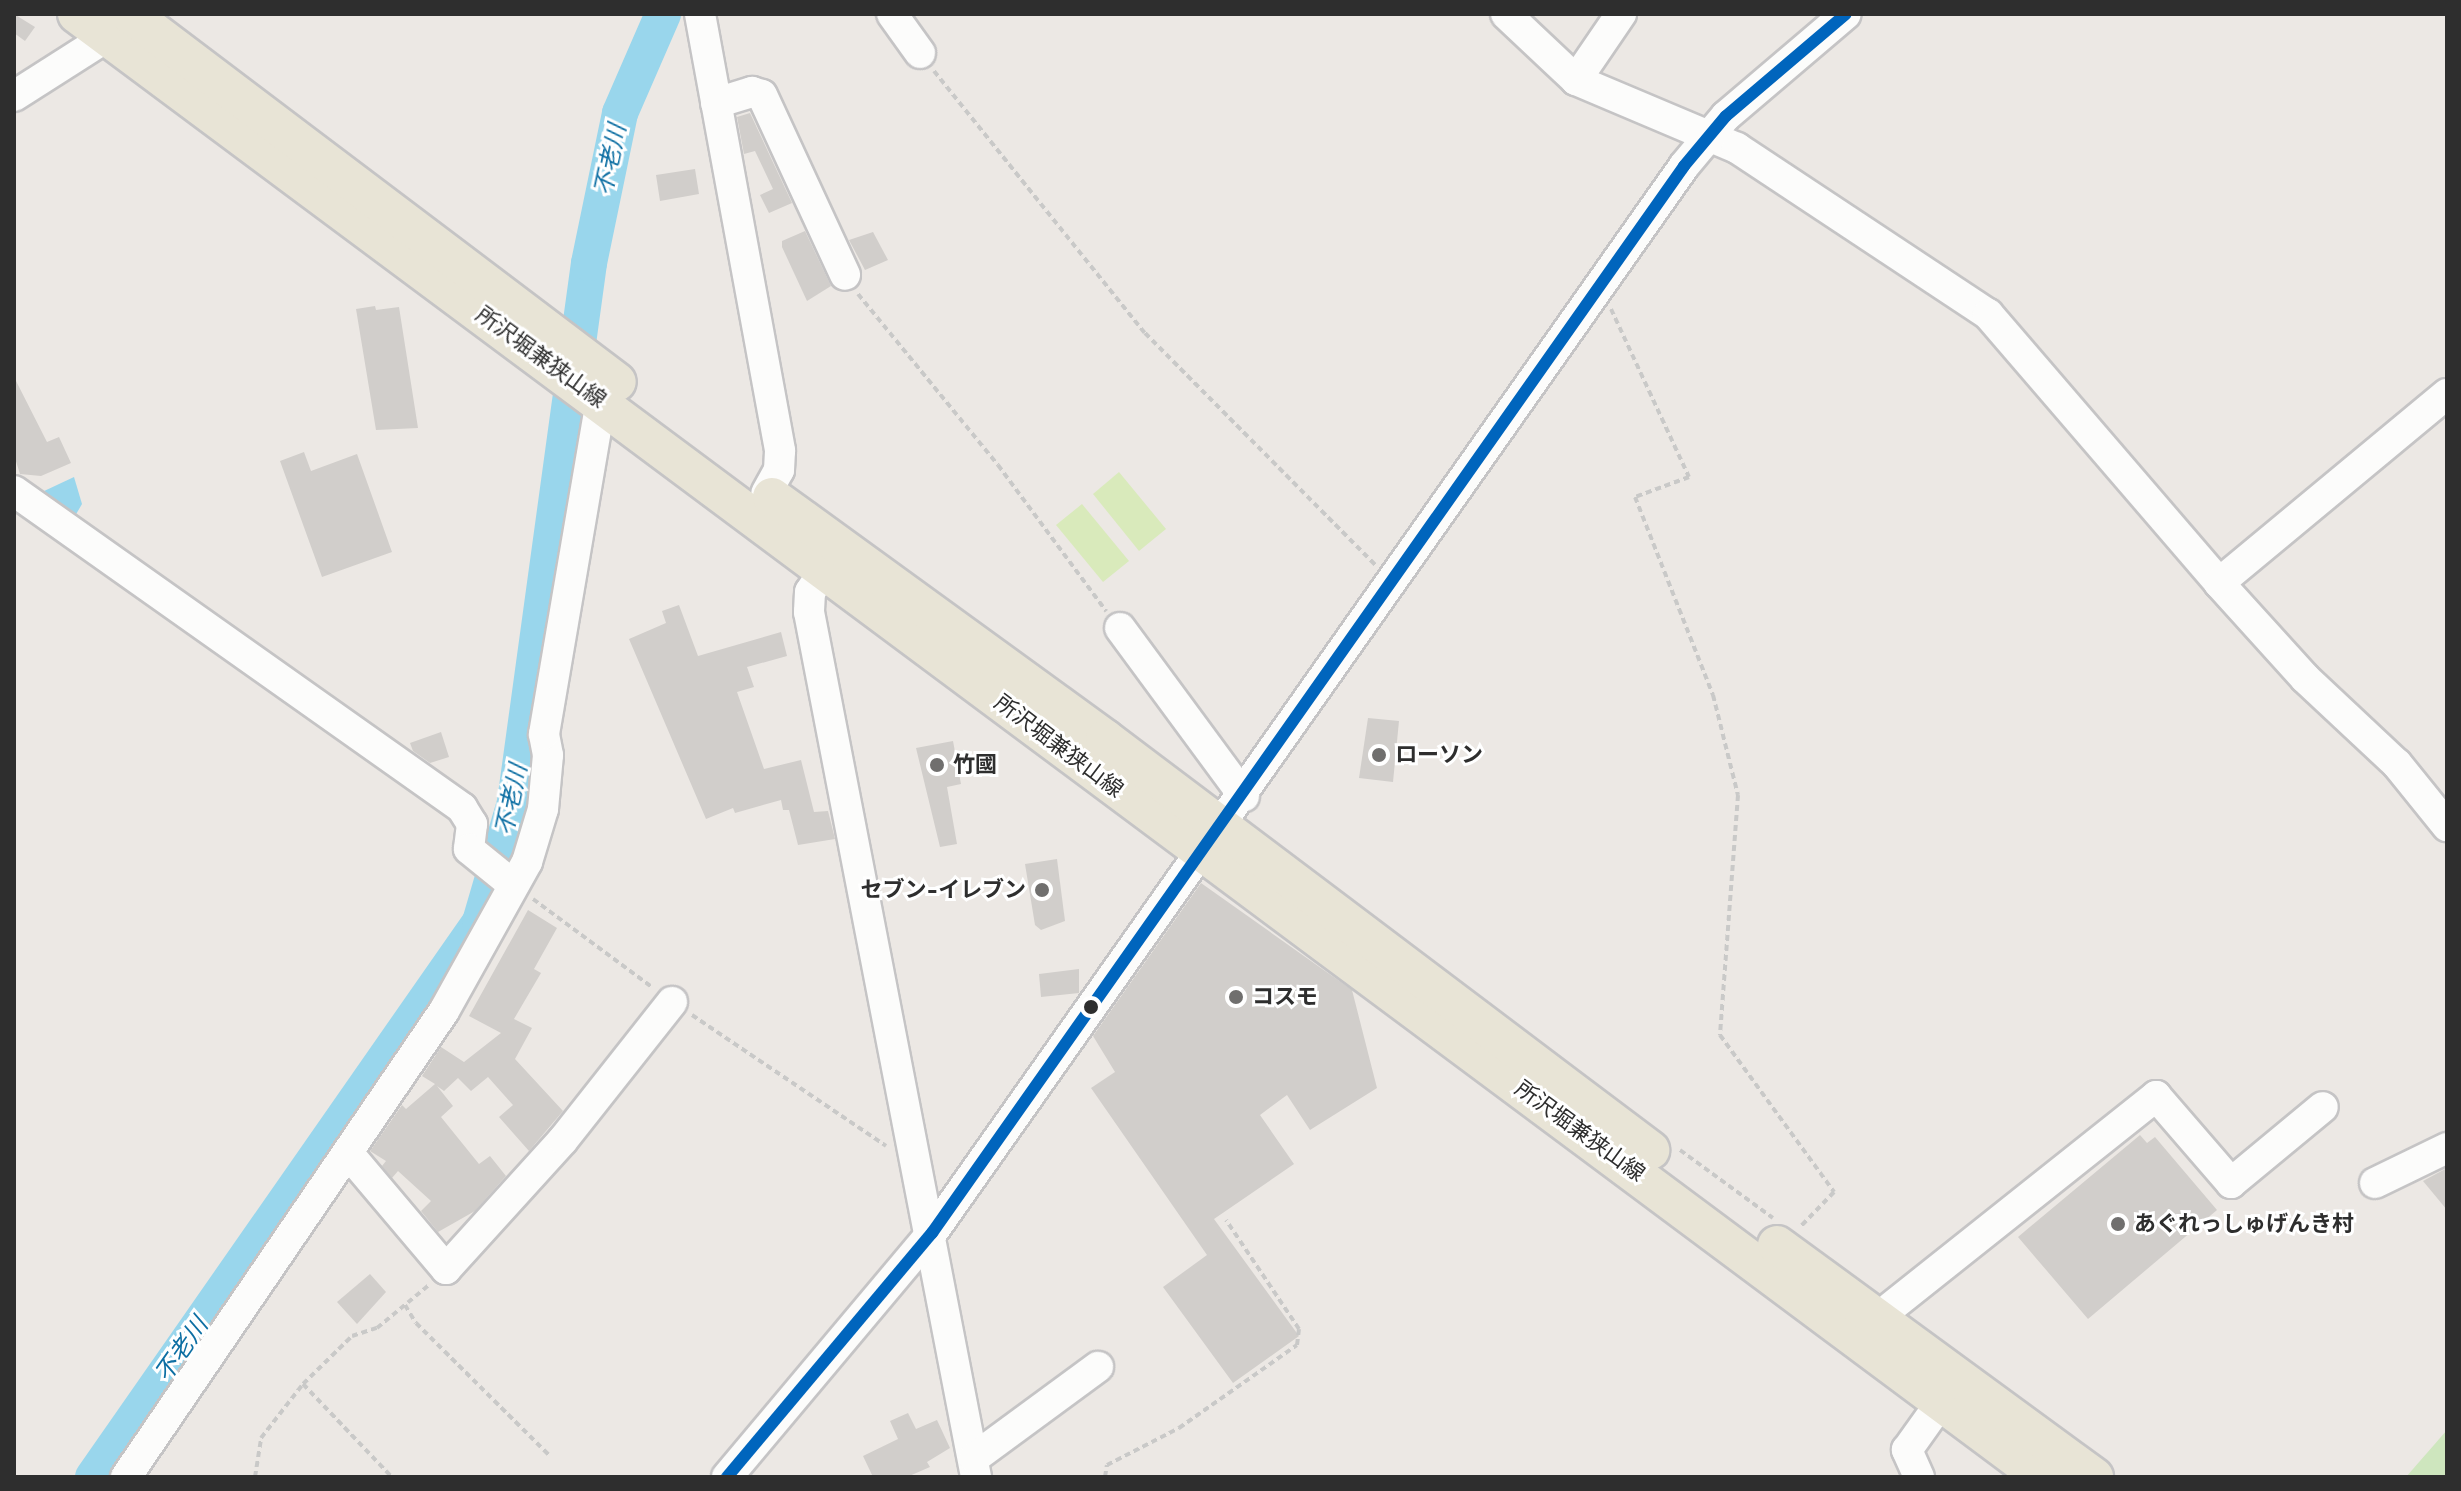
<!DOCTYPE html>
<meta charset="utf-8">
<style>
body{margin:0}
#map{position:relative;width:2461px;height:1491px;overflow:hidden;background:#ece8e4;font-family:"Work Sans","Noto Sans JP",sans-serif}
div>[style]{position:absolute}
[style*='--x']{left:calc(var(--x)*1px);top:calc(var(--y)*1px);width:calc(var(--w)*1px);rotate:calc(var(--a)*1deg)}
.green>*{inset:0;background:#cee6be}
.pitch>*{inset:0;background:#d9eabb}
.water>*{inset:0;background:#99d6ec}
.river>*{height:36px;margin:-18px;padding:0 18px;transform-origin:18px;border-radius:18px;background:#99d6ec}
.building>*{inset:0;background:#d1cecb}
.path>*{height:4px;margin-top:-2px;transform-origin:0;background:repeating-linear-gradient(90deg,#c9c9c8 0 6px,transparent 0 10px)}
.roads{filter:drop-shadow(2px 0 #c5c4c5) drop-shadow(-2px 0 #c5c4c5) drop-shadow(0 2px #c5c4c5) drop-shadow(0 -2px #c5c4c5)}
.minor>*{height:30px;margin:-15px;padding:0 15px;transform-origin:15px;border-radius:15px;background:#fcfcfb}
.major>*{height:38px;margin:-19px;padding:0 19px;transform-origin:19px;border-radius:19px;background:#e8e4d6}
.bus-1>*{height:12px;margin:-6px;padding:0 6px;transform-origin:6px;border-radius:6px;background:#0065bd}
.dots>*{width:22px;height:22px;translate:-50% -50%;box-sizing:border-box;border:4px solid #fff;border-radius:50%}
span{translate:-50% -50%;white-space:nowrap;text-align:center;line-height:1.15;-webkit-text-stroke:6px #fff;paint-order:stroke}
.street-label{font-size:22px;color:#2e2e2e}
.poi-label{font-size:22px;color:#2e2e2e;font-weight:700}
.left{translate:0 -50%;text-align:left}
.right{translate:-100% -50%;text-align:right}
.water-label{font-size:24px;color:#0d6fa3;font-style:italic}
.frame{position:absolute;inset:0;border:16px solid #2e2e2e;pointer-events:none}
</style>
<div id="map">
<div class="green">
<i style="clip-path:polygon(2447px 1430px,2447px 1477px,2406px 1477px)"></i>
</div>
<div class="pitch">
<i style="clip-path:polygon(1119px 472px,1166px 529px,1139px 551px,1093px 494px)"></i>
<i style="clip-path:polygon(1082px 504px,1129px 561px,1103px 582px,1056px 525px)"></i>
</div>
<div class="water">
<i style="clip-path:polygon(74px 477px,82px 504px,75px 516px,42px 492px)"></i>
</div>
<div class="river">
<i style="--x:93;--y:1477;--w:677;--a:-55.11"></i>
<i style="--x:480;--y:922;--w:125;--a:-73.7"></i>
<i style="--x:515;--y:802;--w:544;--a:-82.18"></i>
<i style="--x:589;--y:263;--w:153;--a:-78.3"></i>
<i style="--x:620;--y:113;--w:108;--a:-66.5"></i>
</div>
<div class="building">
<i style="clip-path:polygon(14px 14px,35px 27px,25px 41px,14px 33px)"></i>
<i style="clip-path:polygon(750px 113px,792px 203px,769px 213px,760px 195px,773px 189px,755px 151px,744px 154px,737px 117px)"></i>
<i style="clip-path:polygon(695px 169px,699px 194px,660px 201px,656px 175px)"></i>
<i style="clip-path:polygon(805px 231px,831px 286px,807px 301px,782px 247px,782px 241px)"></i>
<i style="clip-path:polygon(873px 232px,888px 260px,865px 270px,849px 240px)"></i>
<i style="clip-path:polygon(375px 306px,376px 310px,399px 307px,418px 428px,376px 430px,356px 309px)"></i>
<i style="clip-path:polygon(14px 377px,47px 442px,59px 437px,71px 463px,41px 476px,20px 474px,14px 455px)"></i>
<i style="clip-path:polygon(304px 452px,311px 471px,357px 454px,392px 552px,322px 577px,280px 461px)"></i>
<i style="clip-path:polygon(679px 605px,698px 656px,781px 632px,787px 656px,747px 667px,754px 687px,737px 692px,764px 769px,801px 760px,814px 812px,828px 811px,835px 839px,798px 845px,789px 810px,783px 810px,781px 800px,735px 813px,733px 808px,706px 819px,629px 639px,666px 623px,662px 611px)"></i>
<i style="clip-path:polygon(1368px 718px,1399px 721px,1393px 782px,1359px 778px)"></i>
<i style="clip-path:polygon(441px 732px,449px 757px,430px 763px,413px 751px,410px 743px)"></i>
<i style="clip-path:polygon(953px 741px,961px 784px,947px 787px,957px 844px,940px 847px,916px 748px)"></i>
<i style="clip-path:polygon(1057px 859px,1065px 921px,1041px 930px,1035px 925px,1025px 864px)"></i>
<i style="clip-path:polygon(1201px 883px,1352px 990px,1377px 1088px,1310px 1130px,1287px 1095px,1260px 1115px,1294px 1164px,1214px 1219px,1299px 1336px,1233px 1383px,1163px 1287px,1207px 1255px,1091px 1088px,1115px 1072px,1093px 1036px)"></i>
<i style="clip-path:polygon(528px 910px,557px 928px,534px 969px,541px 973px,514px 1019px,532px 1028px,515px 1059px,563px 1111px,529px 1151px,499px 1117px,513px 1105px,488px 1077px,471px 1091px,458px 1078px,444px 1091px,437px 1086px,453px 1106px,441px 1117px,479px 1164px,490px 1156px,506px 1176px,475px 1211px,438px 1232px,421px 1211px,431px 1201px,398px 1171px,392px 1178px,382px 1166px,386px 1161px,370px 1151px,402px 1105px,406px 1109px,435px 1084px,422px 1076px,441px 1047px,464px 1062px,501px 1033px,469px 1016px)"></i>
<i style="clip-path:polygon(1079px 969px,1079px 993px,1041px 997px,1039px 974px)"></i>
<i style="clip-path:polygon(2140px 1135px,2147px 1143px,2155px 1137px,2217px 1210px,2088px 1319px,2018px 1237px)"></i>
<i style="clip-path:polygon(2447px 1168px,2447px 1210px,2423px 1181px)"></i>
<i style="clip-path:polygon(370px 1274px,386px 1292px,357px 1324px,337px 1302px)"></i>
<i style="clip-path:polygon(908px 1413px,916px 1429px,937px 1420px,950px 1448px,927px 1462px,930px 1467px,907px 1477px,873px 1477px,863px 1456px,898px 1439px,890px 1421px)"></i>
</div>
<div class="path">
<i style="--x:934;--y:71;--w:336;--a:51.2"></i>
<i style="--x:1145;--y:333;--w:327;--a:45.2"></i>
<i style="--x:858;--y:294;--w:221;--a:50.7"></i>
<i style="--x:998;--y:465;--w:182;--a:53.5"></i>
<i style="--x:1611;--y:309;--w:185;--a:65.1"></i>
<i style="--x:1689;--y:477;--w:58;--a:159.7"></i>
<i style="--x:1635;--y:497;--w:213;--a:68.5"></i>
<i style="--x:1713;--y:695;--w:103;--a:76"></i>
<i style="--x:1738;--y:795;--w:241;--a:94.3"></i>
<i style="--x:1720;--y:1035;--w:194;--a:54"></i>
<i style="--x:1834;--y:1192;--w:47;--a:134.1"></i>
<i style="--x:533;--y:899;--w:148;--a:36.5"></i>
<i style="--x:692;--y:1015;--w:234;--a:34"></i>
<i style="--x:1680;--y:1150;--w:115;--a:36.2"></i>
<i style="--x:405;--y:1305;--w:21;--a:59"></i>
<i style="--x:416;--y:1323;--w:187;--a:44.8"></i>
<i style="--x:303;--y:1384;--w:129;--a:46.3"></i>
<i style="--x:255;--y:1477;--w:39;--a:-81"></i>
<i style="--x:261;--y:1438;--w:68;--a:-52.1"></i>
<i style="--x:303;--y:1384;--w:69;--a:-44.4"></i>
<i style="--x:352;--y:1336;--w:26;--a:-18"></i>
<i style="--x:377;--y:1328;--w:67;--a:-39.6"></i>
<i style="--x:1105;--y:1477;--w:12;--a:-81"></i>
<i style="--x:1107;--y:1465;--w:81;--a:-27.2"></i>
<i style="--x:1179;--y:1428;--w:144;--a:-35.1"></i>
<i style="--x:1297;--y:1345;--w:16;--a:-83"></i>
<i style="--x:1299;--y:1329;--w:131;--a:-123.8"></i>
</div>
<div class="roads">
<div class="minor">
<i style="--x:700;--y:14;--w:444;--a:79.6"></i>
<i style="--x:780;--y:451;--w:19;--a:93"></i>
<i style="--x:779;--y:470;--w:26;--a:119"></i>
<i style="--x:892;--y:14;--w:48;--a:54.3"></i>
<i style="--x:1506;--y:14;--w:96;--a:43.3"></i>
<i style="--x:1576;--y:80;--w:175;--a:22.9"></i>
<i style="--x:1737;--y:148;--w:301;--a:33.5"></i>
<i style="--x:1988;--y:314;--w:355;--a:49.3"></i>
<i style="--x:2219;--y:583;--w:128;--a:47.8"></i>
<i style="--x:2305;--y:678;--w:126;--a:43.1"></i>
<i style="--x:2397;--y:764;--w:80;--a:51.1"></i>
<i style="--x:1576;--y:80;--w:80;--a:-55.7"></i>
<i style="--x:14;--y:96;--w:130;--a:-32.5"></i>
<i style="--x:716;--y:103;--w:38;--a:-17"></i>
<i style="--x:752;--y:92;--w:10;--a:17"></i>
<i style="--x:762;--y:95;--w:198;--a:65.2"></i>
<i style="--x:14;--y:491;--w:549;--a:35.28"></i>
<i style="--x:462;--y:808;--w:19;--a:58"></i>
<i style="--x:472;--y:824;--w:25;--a:97"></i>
<i style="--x:469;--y:849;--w:55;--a:39.1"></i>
<i style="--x:825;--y:569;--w:27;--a:123"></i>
<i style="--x:810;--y:592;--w:20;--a:93"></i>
<i style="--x:809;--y:612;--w:881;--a:79.07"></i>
<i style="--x:2219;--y:583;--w:296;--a:-39.7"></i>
<i style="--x:1120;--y:628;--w:209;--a:53.6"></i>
<i style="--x:348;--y:1153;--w:152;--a:49.8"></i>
<i style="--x:446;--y:1269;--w:174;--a:-47.8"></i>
<i style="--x:563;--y:1140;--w:176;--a:-51.7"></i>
<i style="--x:2375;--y:1183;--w:80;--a:-25.9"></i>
<i style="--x:1891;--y:1307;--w:339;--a:-38.5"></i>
<i style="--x:2156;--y:1096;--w:115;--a:49.2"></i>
<i style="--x:2231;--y:1183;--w:119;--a:-39.6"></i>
<i style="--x:974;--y:1458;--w:154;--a:-36.3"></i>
<i style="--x:126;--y:1477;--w:564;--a:-55.69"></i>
<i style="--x:444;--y:1011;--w:171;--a:-60.9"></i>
<i style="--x:527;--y:862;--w:55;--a:-73.2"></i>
<i style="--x:543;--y:809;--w:54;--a:-84.7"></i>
<i style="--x:548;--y:755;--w:21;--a:-101"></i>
<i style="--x:544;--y:734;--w:338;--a:-80.3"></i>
<i style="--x:727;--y:1477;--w:319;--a:-50"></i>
<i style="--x:932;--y:1233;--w:1305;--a:-54.82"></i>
<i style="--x:1684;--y:166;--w:65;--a:-50"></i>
<i style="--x:1726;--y:116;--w:157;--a:-40.4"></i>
<i style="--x:1919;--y:1477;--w:30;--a:-114"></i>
<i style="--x:1907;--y:1450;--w:60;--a:-54.5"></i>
</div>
<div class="major">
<i style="--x:77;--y:14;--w:2450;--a:36.67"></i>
<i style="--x:130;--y:14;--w:610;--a:37.08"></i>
<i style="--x:772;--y:497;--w:412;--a:36"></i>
<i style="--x:1105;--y:739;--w:683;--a:37.02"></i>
<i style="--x:1777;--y:1245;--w:393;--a:36.2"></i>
</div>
</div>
<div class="bus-1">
<i style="--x:727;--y:1477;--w:319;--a:-50"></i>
<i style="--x:932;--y:1233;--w:1305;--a:-54.82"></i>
<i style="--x:1684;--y:166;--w:65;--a:-50"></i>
<i style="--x:1726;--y:116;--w:157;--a:-40.4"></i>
</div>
<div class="dots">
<i style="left:1379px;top:755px;background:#706f6e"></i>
<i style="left:937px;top:765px;background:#706f6e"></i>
<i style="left:1042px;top:890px;background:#706f6e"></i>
<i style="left:1236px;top:997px;background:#706f6e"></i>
<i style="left:1091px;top:1007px;background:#2e2e2e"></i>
<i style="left:2118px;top:1224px;background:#706f6e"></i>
</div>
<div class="street-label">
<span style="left:541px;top:357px;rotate:36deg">所沢堀兼狭山線</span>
<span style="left:1059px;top:746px;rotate:37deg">所沢堀兼狭山線</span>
<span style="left:1580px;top:1131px;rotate:36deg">所沢堀兼狭山線</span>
</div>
<div class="poi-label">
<span class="left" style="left:1395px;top:755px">ローソン</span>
<span class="left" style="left:953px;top:765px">竹國</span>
<span class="right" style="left:1026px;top:890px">セブン-イレブン</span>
<span class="left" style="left:1252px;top:997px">コスモ</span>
<span class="left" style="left:2134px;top:1224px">あぐれっしゅげんき村</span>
</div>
<div class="water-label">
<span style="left:611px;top:160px;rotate:-78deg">不老川</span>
<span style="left:512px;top:800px;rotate:-78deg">不老川</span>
<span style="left:182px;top:1350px;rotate:-55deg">不老川</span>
</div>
<div class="frame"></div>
</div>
